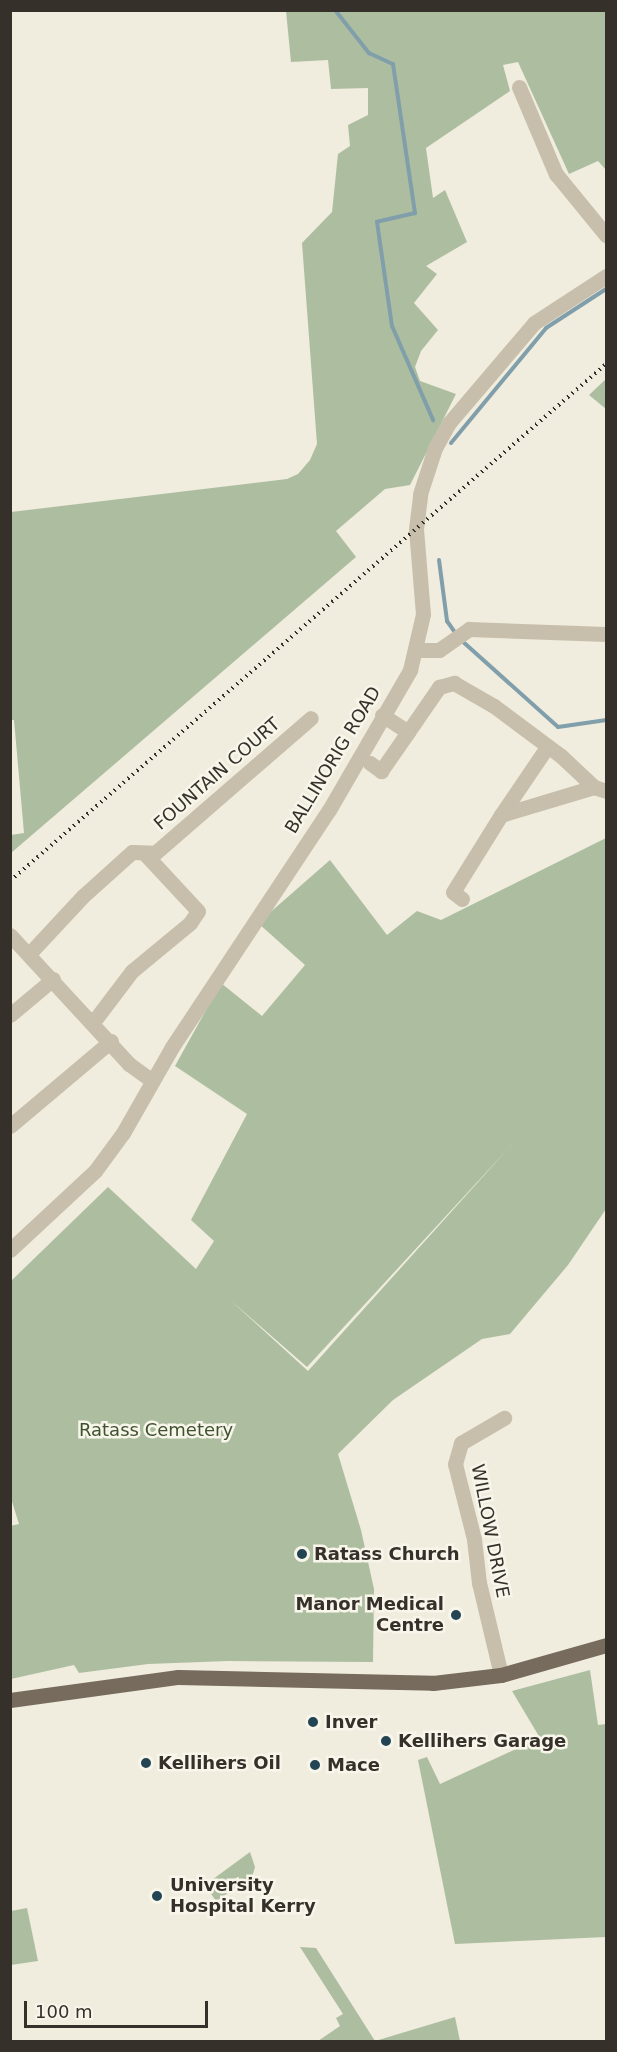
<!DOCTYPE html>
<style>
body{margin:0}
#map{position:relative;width:617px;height:2052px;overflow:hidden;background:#f0ecde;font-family:"DejaVu Sans",sans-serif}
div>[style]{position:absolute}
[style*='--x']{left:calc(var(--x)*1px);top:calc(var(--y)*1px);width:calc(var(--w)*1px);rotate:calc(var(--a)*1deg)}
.green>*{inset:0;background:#adbea0}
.stream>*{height:4px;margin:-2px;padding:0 2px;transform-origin:2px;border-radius:2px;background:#809faa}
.minor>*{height:15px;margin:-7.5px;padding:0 7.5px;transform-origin:7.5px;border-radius:7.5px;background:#c7bfab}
.major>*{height:15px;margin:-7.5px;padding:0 7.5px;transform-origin:7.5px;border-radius:7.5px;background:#766b5c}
.rail>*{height:4px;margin-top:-2px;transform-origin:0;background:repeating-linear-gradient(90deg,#36302a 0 1.5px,transparent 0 6px)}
.dots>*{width:16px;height:16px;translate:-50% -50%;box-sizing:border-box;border:3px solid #f8f5ea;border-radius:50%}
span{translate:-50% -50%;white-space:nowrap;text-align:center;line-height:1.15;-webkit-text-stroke:5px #f8f5ea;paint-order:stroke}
.street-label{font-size:18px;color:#36302a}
.park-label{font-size:18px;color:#3e5230}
.poi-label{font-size:18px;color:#36302a;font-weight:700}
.left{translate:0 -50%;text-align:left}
.right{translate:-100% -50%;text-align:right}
.frame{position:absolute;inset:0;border:12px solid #36302a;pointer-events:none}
.scale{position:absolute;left:24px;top:2001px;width:184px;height:27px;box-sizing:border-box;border:3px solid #36302a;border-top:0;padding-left:8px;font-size:18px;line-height:21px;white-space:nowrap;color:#36302a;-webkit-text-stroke:4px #f8f5ea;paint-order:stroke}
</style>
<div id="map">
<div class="green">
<i style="clip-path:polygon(286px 11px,606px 11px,606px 170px,598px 161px,569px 174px,518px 62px,503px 65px,510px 91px,426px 148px,433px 198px,445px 190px,467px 242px,426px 266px,437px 274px,414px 303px,438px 330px,421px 351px,415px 367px,420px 381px,456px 394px,410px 485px,385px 489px,336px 531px,356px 557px,11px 853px,11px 835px,24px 833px,14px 720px,10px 720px,11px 512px,287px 479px,298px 474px,310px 460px,317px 444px,302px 243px,332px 212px,338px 154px,350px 146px,348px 125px,368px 115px,368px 88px,331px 89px,328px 60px,291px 62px)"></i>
<i style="clip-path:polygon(606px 379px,606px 409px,589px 395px)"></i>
<i style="clip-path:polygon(evenodd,606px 838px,606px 1209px,568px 1265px,510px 1334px,482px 1339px,393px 1400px,338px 1454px,361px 1530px,374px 1589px,373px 1662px,228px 1661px,148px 1664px,79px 1673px,74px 1665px,11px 1679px,10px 1526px,19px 1524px,10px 1495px,11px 1281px,108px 1187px,196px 1269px,214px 1241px,191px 1220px,247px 1114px,175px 1066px,221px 983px,262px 1016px,305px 965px,258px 923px,330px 860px,387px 935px,417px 911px,441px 920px,606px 838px,515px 1141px,308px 1371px,229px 1299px,307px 1367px,515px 1141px)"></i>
<i style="clip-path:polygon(590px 1670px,598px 1725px,606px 1724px,606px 1937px,455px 1944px,418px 1760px,427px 1757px,440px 1784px,540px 1738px,512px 1691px)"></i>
<i style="clip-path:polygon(250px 1852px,255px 1867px,252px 1877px,216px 1901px,205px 1885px)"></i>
<i style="clip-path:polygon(27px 1908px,38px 1961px,11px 1965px,11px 1911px)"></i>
<i style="clip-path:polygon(300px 1947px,316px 1948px,375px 2041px,455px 2017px,460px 2041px,318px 2041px,340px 2026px,336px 2018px,343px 2014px)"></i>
</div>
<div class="stream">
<i style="--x:335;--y:10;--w:55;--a:51.7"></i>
<i style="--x:369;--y:53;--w:26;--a:25"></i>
<i style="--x:393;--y:64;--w:151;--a:81.6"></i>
<i style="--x:415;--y:213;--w:39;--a:167"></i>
<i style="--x:377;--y:222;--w:105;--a:81.8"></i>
<i style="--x:392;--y:326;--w:103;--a:66.4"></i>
<i style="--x:451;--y:443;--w:149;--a:-50.4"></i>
<i style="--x:546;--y:328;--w:72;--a:-33"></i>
<i style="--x:439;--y:560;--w:62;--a:82.5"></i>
<i style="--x:447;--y:621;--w:16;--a:55"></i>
<i style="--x:461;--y:640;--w:130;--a:41.9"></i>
<i style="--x:558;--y:727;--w:49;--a:-8.3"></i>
</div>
<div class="minor">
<i style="--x:519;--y:87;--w:95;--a:67"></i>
<i style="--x:556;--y:174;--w:79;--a:50.7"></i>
<i style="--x:417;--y:650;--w:22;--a:0"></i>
<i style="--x:439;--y:650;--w:37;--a:-35"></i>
<i style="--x:469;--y:629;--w:137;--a:2.1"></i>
<i style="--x:382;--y:715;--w:31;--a:33"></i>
<i style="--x:408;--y:732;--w:55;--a:-55.4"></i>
<i style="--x:439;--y:687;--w:16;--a:-15"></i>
<i style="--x:454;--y:683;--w:46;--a:29.9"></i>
<i style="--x:494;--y:706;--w:84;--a:36.7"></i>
<i style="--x:561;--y:756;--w:45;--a:43.2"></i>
<i style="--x:594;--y:787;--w:13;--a:18"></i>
<i style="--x:370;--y:763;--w:14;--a:36"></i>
<i style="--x:381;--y:771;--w:47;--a:-55.3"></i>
<i style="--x:501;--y:815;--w:82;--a:-55.9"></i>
<i style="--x:462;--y:899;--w:11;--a:-142"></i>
<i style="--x:453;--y:892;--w:91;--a:-58.1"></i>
<i style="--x:501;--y:815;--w:97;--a:-16.8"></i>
<i style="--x:10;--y:935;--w:176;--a:47.3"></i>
<i style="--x:129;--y:1064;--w:29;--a:36"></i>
<i style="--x:29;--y:954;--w:79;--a:-47"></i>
<i style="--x:83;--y:896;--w:66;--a:-41.9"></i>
<i style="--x:132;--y:852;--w:23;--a:2"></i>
<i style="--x:155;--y:853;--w:206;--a:-40.9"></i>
<i style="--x:10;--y:1015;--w:56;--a:-39.9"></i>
<i style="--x:94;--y:1021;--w:63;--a:-52.8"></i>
<i style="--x:132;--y:971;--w:75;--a:-39.6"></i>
<i style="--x:190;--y:923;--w:14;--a:-56"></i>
<i style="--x:198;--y:911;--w:78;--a:-132.9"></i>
<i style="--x:10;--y:1126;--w:132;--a:-40.1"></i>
<i style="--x:10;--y:1250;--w:116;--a:-42.9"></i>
<i style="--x:95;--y:1171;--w:47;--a:-53.6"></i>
<i style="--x:123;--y:1133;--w:99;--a:-60.3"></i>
<i style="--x:172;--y:1047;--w:284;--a:-56.5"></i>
<i style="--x:329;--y:810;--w:162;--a:-59.9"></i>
<i style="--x:410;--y:670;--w:57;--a:-76.9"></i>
<i style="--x:423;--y:614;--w:85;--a:-94.7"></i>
<i style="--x:416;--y:529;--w:35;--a:-83"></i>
<i style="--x:420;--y:494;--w:48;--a:-71.9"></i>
<i style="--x:435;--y:448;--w:29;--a:-61"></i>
<i style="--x:449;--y:423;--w:131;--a:-49.6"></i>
<i style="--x:534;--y:323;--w:86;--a:-33.1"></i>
<i style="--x:501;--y:1675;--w:95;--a:-103.4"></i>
<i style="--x:479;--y:1583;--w:44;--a:-96.5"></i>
<i style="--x:474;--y:1539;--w:77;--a:-104.2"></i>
<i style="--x:455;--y:1464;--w:22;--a:-74"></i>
<i style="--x:461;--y:1443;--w:50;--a:-30.2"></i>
</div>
<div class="major">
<i style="--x:10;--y:1700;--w:170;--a:-7.8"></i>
<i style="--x:178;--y:1677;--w:255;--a:1.3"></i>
<i style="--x:433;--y:1683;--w:68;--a:-6.7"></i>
<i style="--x:501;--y:1675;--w:109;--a:-15.9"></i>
</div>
<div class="rail">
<i style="--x:10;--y:881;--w:789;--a:-40.94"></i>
</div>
<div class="dots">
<i style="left:302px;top:1554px;background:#234553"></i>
<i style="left:456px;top:1615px;background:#234553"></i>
<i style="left:313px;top:1722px;background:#234553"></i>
<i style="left:386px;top:1741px;background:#234553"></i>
<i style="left:146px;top:1763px;background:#234553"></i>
<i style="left:315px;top:1765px;background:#234553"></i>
<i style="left:157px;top:1896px;background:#234553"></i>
</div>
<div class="street-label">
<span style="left:333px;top:760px;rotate:-59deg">BALLINORIG ROAD</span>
<span style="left:217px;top:774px;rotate:-41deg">FOUNTAIN COURT</span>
<span style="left:490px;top:1531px;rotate:79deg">WILLOW DRIVE</span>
</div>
<div class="park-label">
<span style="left:156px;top:1430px">Ratass Cemetery</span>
</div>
<div class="poi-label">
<span class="left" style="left:314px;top:1554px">Ratass Church</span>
<span class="right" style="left:444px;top:1615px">Manor Medical<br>Centre</span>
<span class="left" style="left:325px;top:1722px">Inver</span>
<span class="left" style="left:398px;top:1741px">Kellihers Garage</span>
<span class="left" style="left:158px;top:1763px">Kellihers Oil</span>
<span class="left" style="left:327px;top:1765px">Mace</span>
<span class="left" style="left:170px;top:1896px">University<br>Hospital Kerry</span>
</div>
<div class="frame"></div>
<div class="scale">100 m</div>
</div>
